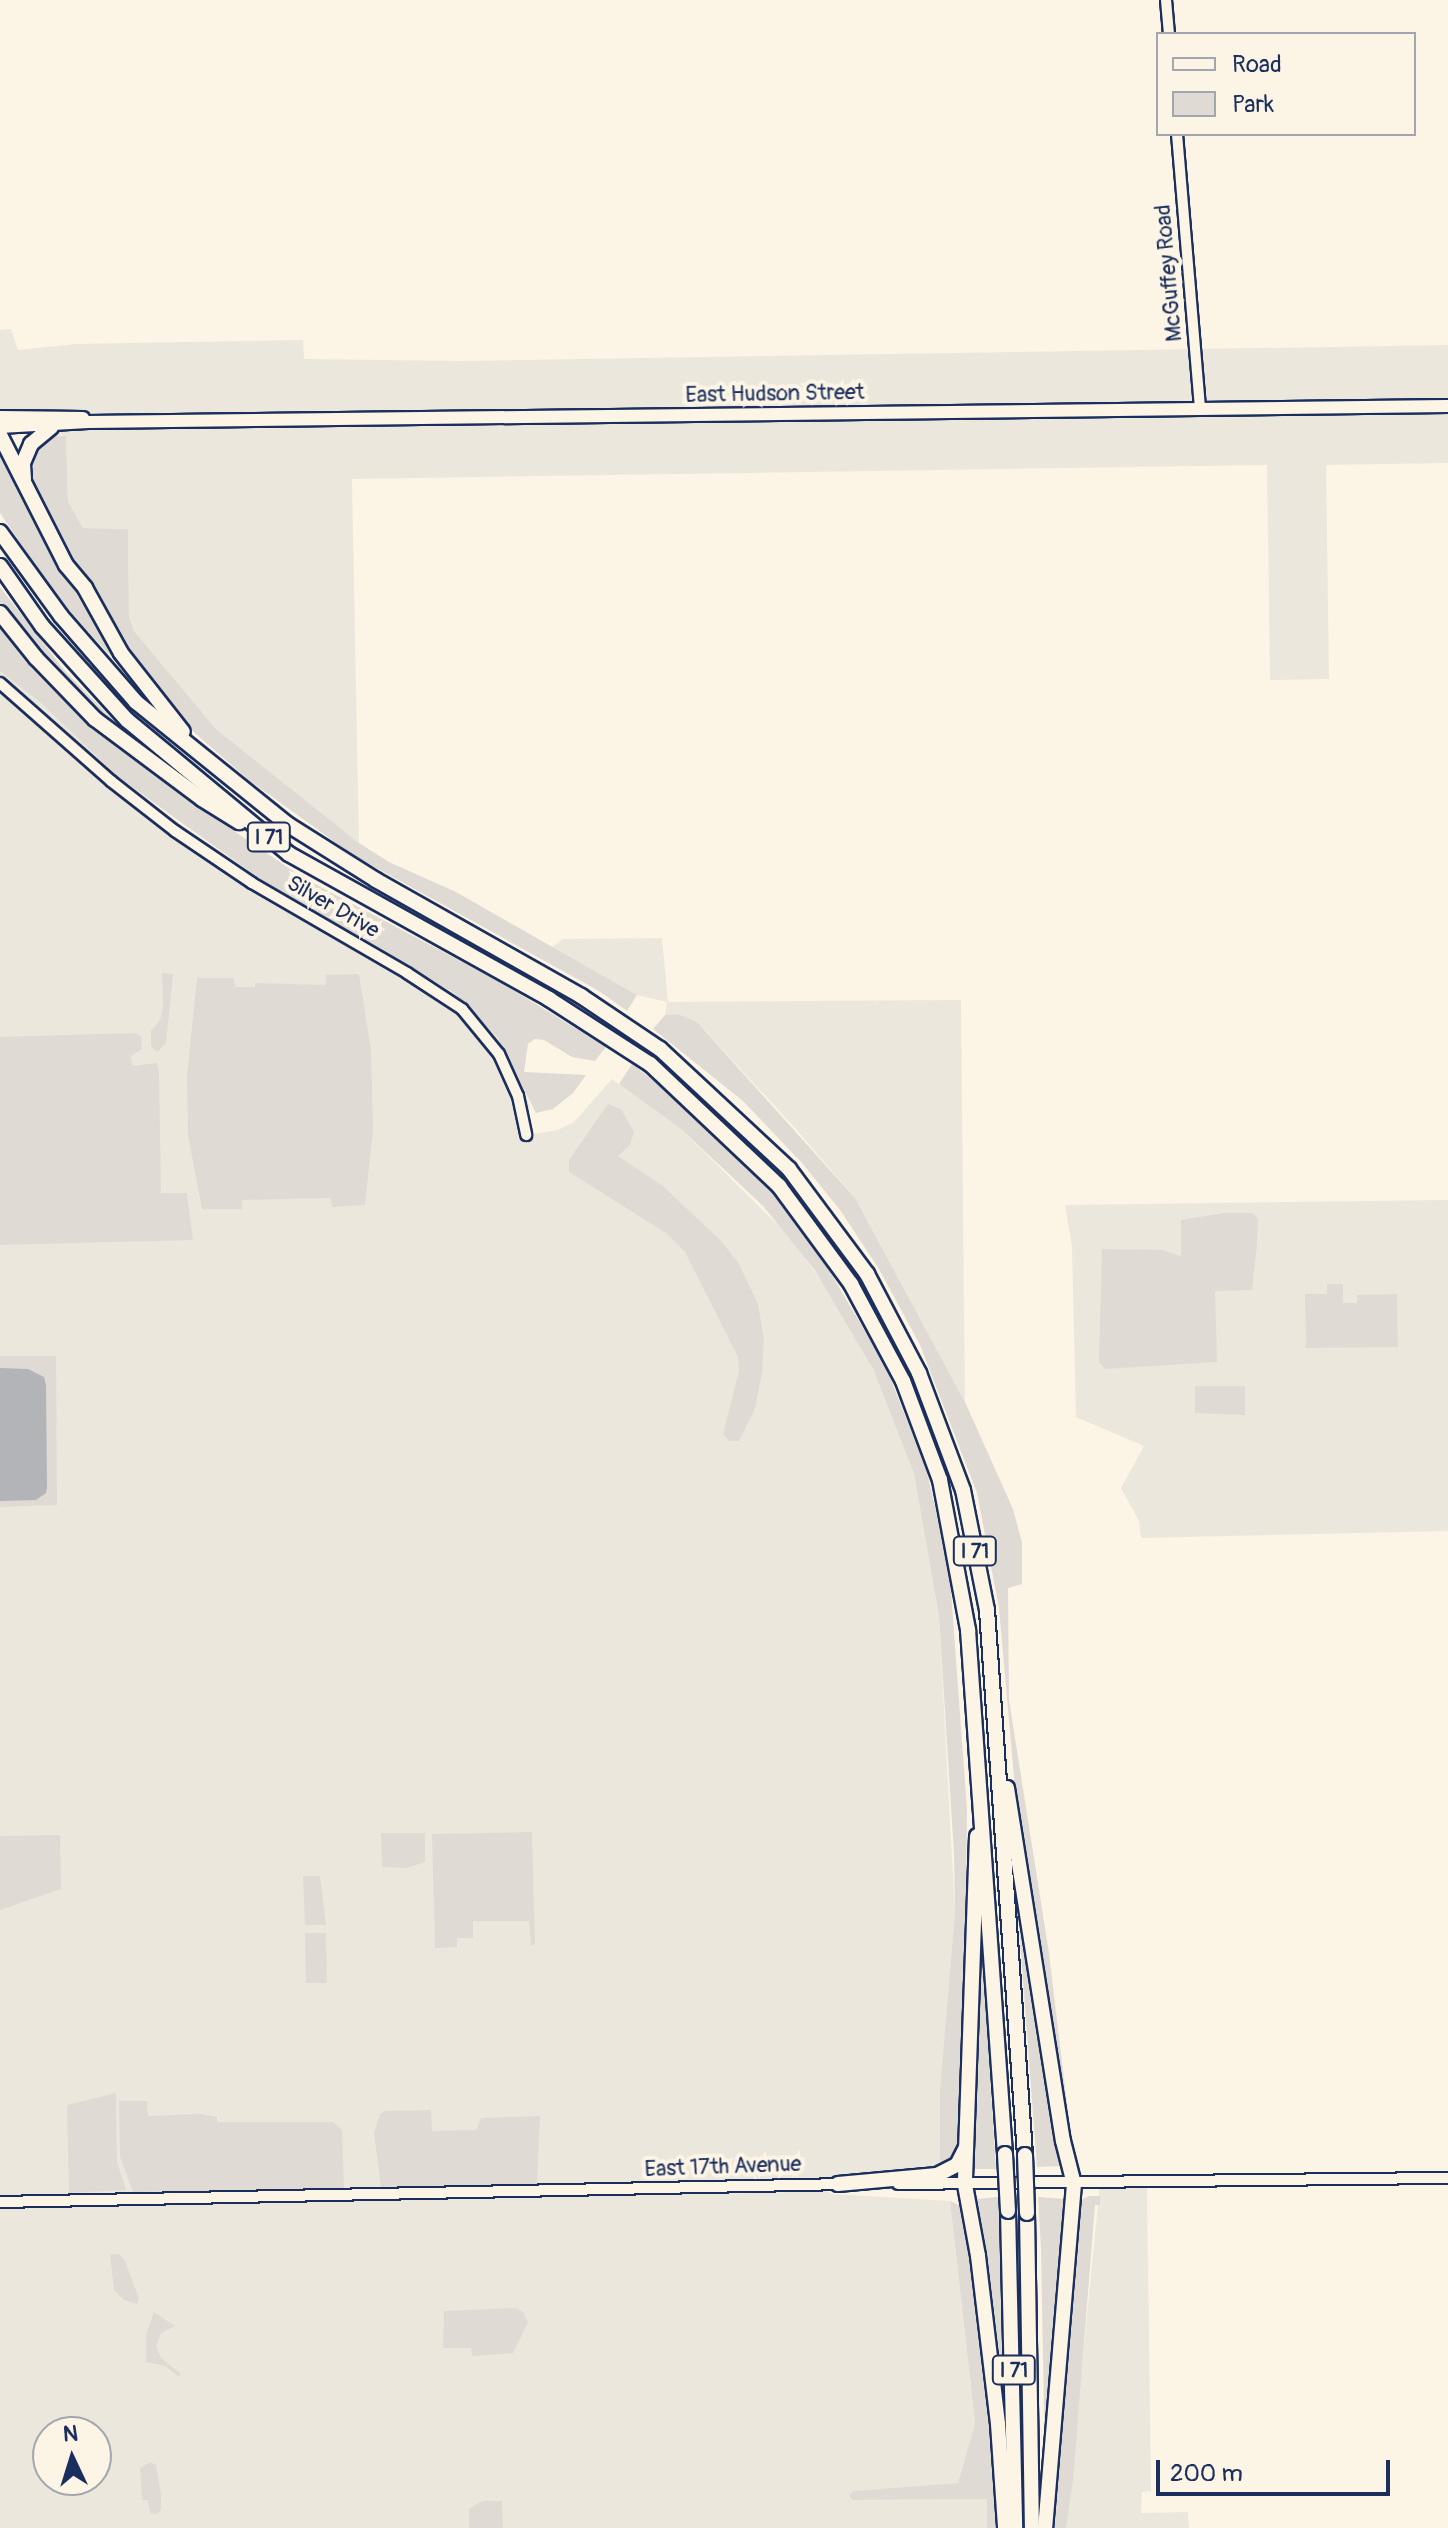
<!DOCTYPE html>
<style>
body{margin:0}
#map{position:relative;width:1448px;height:2528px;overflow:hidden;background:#fcf5e5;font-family:Pangolin,sans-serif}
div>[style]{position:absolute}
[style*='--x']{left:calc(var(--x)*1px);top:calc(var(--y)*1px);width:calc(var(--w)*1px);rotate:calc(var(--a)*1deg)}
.built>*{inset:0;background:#ece7dc}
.green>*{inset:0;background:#dfdbd4}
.water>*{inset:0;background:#b2b4b8}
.roads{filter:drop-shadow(2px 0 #1b2f5e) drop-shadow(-2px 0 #1b2f5e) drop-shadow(0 2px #1b2f5e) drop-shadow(0 -2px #1b2f5e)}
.minor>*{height:10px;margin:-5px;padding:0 5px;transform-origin:5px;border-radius:5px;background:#fcf5e5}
.major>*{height:12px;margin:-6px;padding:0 6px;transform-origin:6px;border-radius:6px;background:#fcf5e5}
.highway>*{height:14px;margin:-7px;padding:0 7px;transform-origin:7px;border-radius:7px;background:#fcf5e5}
.bridges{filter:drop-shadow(2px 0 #1b2f5e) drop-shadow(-2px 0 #1b2f5e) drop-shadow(0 2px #1b2f5e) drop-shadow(0 -2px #1b2f5e)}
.highway-bridge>*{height:14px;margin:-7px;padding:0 7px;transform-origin:7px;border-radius:7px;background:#fcf5e5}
span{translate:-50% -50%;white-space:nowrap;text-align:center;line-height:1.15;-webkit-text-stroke:8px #fcf5e5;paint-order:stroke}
.shield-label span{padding:2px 6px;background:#fcf5e5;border:2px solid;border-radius:6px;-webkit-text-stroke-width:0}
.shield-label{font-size:20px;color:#1b2f5e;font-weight:700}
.street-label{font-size:22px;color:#1b2f5e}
.legend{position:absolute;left:1156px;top:32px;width:260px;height:104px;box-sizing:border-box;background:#fcf5e5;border:2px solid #a2a6af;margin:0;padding:10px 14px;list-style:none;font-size:24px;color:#1b2f5e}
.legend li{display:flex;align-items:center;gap:16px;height:40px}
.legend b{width:40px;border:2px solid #a2a6af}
.north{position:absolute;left:32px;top:2416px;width:80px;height:80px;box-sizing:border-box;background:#fcf5e5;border:2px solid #a2a6af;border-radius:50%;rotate:356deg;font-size:22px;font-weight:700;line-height:32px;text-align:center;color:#1b2f5e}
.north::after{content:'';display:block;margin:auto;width:28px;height:36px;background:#1b2f5e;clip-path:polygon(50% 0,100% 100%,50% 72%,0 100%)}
.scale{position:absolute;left:1156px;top:2460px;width:234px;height:36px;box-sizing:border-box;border:4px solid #1b2f5e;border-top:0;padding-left:10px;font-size:24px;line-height:28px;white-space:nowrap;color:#1b2f5e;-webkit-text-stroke:6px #fcf5e5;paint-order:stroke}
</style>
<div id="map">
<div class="built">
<i style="clip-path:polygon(11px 329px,18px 350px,76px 344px,303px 340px,304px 359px,460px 361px,1448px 345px,1448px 463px,1326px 465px,1329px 679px,1270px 680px,1267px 465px,352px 479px,359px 843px,216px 729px,134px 631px,129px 617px,128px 529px,83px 528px,68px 501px,66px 436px,6px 433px,0 427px,0 330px)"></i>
<i style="clip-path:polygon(evenodd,0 671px,42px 704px,118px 777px,183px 826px,263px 881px,454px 993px,477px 1013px,497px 1037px,521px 1081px,530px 1107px,526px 1135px,558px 1130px,574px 1122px,612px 1079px,681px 1129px,793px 1240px,834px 1300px,873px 1369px,914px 1474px,939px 1617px,955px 1912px,944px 2048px,946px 2172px,720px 2187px,721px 2194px,826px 2191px,832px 2194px,950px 2201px,975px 2423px,958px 2483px,850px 2495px,852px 2500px,987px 2499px,987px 2528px,0 2528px,0 671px,48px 2432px,96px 2432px,96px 2480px,48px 2480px,48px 2432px)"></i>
<i style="clip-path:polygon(662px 938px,668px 1002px,961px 1000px,965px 1402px,855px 1198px,796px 1129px,697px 1022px,678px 1014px,665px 1015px,667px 1002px,637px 995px,552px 947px,563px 939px)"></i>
<i style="clip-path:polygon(1448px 1200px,1448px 1531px,1141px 1538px,1139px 1521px,1121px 1488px,1144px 1446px,1076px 1417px,1072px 1247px,1065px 1205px)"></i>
<i style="clip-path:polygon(1147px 2182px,1151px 2491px,1142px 2492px,1141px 2513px,1188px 2512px,1189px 2528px,1066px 2528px,1100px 2184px)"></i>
</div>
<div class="green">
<i style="clip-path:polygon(50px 436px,66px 436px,68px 501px,83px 528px,128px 529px,129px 617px,134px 631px,216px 729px,359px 843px,389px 862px,454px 891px,637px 995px,627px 1011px,599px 991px,353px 855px,250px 781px,189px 728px,131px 659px,91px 599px,28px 477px,30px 452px)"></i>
<i style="clip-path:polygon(0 440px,78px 597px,141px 690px,57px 597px,0 513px)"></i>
<i style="clip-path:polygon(0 587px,65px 671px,138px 745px,102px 719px,33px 650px,0 605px)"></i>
<i style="clip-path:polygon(0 621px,27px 659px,89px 722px,237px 833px,302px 877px,500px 982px,606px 1047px,595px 1061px,572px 1057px,544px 1040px,535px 1039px,528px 1044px,524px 1072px,586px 1075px,573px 1093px,553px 1109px,536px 1113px,497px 1037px,454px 993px,263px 881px,118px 777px,42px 704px,0 671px)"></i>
<i style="clip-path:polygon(162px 973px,173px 974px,166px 1043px,157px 1052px,151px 1046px,151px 1031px,160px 1020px,163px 1009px)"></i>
<i style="clip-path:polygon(359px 974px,371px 1050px,373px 1129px,365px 1205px,332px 1207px,331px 1198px,242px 1200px,242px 1209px,202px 1209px,188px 1135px,187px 1076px,197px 978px,234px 978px,235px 987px,255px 987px,255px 983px,326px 985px,326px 975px)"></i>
<i style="clip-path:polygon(678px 1014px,697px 1022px,855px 1198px,965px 1402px,1013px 1509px,1022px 1543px,1022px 1584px,1008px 1588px,1009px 1700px,1049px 1953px,1074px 2163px,1015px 1788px,999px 1608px,977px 1493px,920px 1345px,879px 1269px,840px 1210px,802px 1163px,743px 1101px,653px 1029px,665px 1015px)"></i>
<i style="clip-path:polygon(134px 1033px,141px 1036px,142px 1049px,131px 1056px,132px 1066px,157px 1063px,159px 1074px,161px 1193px,187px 1193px,193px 1240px,0 1245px,0 1037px)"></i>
<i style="clip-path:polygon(632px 1064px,706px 1122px,759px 1176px,816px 1248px,886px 1367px,926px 1469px,949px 1564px,967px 1809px,965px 1975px,969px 2139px,946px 2172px,940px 2159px,940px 2090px,955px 1912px,954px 1854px,939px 1617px,914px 1474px,873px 1369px,814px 1269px,763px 1206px,681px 1129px,619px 1084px)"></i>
<i style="clip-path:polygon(608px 1104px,621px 1109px,634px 1132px,630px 1145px,618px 1156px,663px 1186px,722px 1242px,739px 1264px,758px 1304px,764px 1340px,762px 1372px,755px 1409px,739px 1441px,729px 1441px,723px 1434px,739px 1371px,738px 1357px,685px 1252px,666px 1233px,569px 1172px,569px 1160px)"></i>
<i style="clip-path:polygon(1224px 1213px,1253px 1213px,1258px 1219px,1257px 1245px,1252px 1290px,1215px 1291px,1217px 1362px,1105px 1369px,1099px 1362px,1102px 1249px,1163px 1250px,1181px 1256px,1181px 1220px)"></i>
<i style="clip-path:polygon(1327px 1284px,1343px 1284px,1343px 1303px,1357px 1303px,1357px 1295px,1397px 1294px,1398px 1347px,1306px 1348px,1305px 1294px,1327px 1294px)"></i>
<i style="clip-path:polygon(0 1356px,56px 1356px,57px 1505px,0 1507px)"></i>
<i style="clip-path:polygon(1195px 1386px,1245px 1386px,1245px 1415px,1195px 1413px)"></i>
<i style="clip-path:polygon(532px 1832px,535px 1944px,531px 1946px,529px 1921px,473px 1921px,473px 1938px,457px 1938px,457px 1947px,435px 1948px,432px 1834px)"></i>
<i style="clip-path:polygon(381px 1833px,425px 1833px,425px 1862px,407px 1868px,382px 1867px)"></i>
<i style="clip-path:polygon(60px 1835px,61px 1889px,0 1910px,0 1836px)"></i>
<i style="clip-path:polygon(1014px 1858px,1027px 1935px,1062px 2166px,1037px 2167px)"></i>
<i style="clip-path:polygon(303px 1876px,320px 1876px,326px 1925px,305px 1925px)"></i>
<i style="clip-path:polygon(979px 1903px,996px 2169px,973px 2169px)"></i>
<i style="clip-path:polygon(305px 1933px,326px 1933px,327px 1983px,306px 1983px)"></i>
<i style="clip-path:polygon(116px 2093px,117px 2162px,126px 2190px,69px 2193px,67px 2105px)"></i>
<i style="clip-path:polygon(119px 2101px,147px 2101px,148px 2116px,200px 2114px,217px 2117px,217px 2122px,333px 2122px,342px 2130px,344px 2189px,133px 2192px,120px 2157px)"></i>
<i style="clip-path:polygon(431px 2110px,432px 2131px,476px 2130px,481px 2118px,540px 2116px,537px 2184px,381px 2187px,374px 2133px,380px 2114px,384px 2111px)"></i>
<i style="clip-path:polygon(1089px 2196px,1100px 2196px,1100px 2205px,1095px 2205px,1073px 2481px,1066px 2528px,1052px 2528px,1079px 2201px)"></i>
<i style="clip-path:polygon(998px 2197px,1001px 2244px,1005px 2449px,975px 2199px)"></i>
<i style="clip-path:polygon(1038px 2197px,1065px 2199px,1045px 2467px,1041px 2249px)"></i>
<i style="clip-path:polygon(950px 2201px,964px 2207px,967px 2214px,992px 2423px,1000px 2528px,987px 2528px,987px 2499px,852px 2500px,849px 2495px,854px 2491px,958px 2483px,975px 2423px)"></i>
<i style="clip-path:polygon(110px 2254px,119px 2254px,124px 2259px,139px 2298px,137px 2304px,124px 2300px,114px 2290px)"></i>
<i style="clip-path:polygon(515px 2308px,523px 2312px,528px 2322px,513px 2353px,472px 2356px,471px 2348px,443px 2348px,444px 2311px)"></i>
<i style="clip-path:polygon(154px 2312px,175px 2326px,161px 2333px,156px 2346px,161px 2358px,181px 2374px,178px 2376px,165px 2366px,146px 2362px,146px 2335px)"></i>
<i style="clip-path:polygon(150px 2462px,156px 2465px,161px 2494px,161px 2510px,157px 2514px,150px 2513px,148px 2500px,142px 2500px,140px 2468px)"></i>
<i style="clip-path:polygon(482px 2501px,502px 2501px,503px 2528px,469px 2528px,469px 2509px)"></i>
</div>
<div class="water">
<i style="clip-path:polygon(0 1368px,28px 1369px,44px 1377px,46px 1385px,47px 1487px,46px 1493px,36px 1500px,0 1501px)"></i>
</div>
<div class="roads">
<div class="minor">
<i style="--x:1166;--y:0;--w:34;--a:85"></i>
<i style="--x:1177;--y:134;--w:276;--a:85.2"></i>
<i style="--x:0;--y:683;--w:148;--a:41.4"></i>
<i style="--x:111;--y:781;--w:81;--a:38"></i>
<i style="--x:175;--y:831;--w:93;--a:34"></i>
<i style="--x:252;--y:883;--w:179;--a:30.1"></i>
<i style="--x:407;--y:973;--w:66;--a:33.2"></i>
<i style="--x:462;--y:1009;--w:58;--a:50.6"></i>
<i style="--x:499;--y:1054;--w:46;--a:65.7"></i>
<i style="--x:518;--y:1096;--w:40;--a:78"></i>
<i style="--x:898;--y:2184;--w:550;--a:-0.63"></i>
<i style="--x:0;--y:2202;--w:842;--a:-1.22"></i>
</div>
<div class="major">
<i style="--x:0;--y:417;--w:83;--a:0.7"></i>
<i style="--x:0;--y:427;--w:88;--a:-3.3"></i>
<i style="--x:88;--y:422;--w:1360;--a:-0.67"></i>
</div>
<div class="highway">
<i style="--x:0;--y:435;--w:146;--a:63.1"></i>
<i style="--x:66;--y:565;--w:30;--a:50"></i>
<i style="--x:85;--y:588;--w:74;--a:61"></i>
<i style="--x:121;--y:653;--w:100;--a:51.9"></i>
<i style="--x:24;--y:479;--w:16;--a:-94"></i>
<i style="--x:23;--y:463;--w:21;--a:-67"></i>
<i style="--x:31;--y:444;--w:26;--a:-40"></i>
<i style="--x:0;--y:532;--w:104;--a:54"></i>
<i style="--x:61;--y:616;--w:114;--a:48.9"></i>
<i style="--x:136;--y:702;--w:194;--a:38.9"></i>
<i style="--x:287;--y:824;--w:105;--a:32.2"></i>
<i style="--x:376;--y:880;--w:236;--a:29.5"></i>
<i style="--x:581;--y:996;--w:95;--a:33.9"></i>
<i style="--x:660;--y:1049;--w:176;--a:42.9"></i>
<i style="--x:789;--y:1169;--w:131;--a:53.4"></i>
<i style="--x:867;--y:1274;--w:112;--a:62.3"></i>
<i style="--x:919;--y:1373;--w:125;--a:69.4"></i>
<i style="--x:963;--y:1490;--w:122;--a:78.7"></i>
<i style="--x:987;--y:1610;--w:546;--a:86.01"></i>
<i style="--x:0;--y:566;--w:73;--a:55"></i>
<i style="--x:42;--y:626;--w:127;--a:47.9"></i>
<i style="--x:127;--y:720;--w:210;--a:39.6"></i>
<i style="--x:289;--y:854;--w:298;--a:29.1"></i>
<i style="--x:549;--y:999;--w:120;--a:32.8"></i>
<i style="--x:650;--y:1064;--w:178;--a:43.4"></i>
<i style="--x:779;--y:1186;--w:122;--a:53.7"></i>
<i style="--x:851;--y:1284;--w:110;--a:61.8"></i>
<i style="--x:903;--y:1381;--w:106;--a:69.5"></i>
<i style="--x:940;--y:1480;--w:153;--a:79.4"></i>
<i style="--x:968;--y:1630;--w:525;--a:85.96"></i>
<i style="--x:0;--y:613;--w:58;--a:51.3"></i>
<i style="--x:36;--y:658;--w:85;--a:46"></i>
<i style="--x:95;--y:719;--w:134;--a:36.8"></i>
<i style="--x:202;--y:799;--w:44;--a:31.9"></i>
<i style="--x:1007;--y:1788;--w:357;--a:81"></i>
<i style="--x:1063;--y:2141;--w:44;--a:75.7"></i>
<i style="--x:1074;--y:2184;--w:345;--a:94.8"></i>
<i style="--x:977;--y:1836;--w:349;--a:92"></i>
<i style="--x:965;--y:2185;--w:72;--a:79.6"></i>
<i style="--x:978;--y:2256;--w:169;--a:83.2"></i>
<i style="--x:998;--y:2424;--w:104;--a:86.1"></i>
<i style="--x:838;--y:2184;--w:99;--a:-5.2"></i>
<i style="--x:937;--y:2175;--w:22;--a:-27"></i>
<i style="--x:957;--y:2165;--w:20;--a:-63"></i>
<i style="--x:1008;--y:2211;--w:317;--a:88.7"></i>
<i style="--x:1027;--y:2213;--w:315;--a:89.1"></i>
</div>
</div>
<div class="bridges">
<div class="highway-bridge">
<i style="--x:1005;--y:2154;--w:57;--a:87"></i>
<i style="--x:1025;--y:2155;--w:58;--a:88"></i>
</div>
</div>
<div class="shield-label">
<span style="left:269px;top:837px">I 71</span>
<span style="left:975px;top:1551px">I 71</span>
<span style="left:1014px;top:2370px">I 71</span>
</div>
<div class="street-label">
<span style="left:1169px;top:273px;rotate:-95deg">McGuffey Road</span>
<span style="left:775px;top:394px;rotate:-1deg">East Hudson Street</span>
<span style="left:333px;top:907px;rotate:30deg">Silver Drive</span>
<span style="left:723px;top:2167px;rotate:-2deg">East 17th Avenue</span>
</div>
<ul class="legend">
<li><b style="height:10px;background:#fcf5e5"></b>Road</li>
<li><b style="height:22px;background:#dfdbd4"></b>Park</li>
</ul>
<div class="north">N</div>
<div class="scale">200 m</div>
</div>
